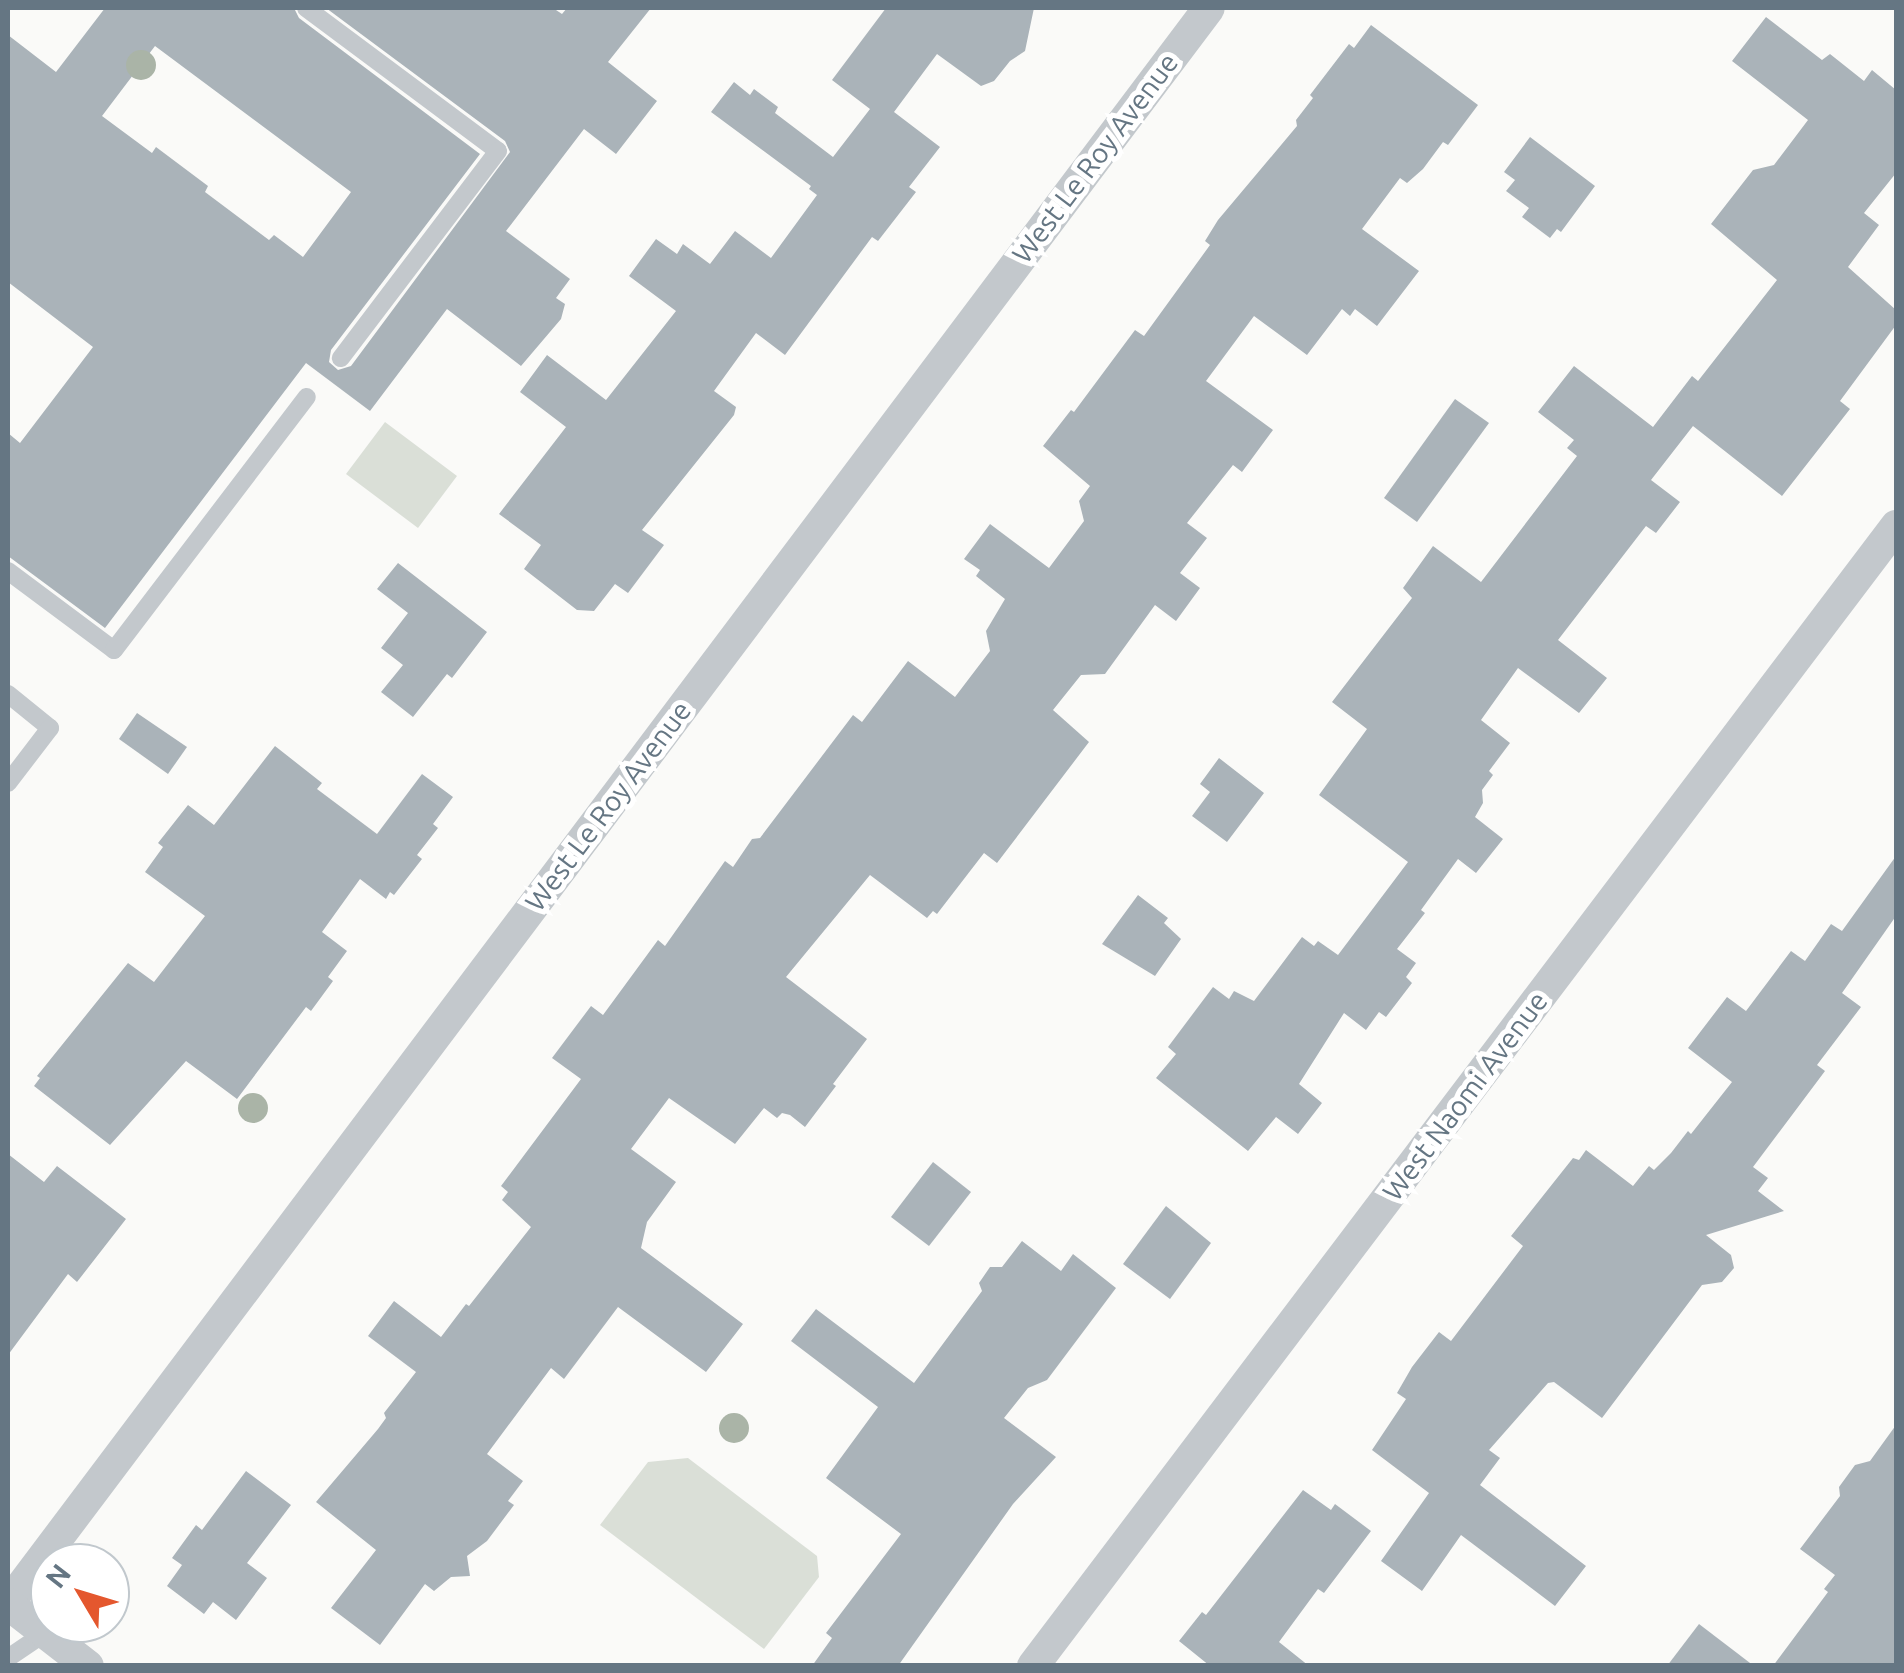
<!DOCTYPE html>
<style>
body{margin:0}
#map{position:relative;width:1904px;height:1673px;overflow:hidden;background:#fafaf8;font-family:Ubuntu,sans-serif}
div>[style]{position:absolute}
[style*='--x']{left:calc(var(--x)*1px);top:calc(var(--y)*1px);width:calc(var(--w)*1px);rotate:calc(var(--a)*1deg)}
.green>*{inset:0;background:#dadfd7}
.building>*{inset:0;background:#aab3b9}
.service>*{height:18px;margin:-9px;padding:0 9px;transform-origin:9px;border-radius:9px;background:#c3c8cc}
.minor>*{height:32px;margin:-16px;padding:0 16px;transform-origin:16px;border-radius:16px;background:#c3c8cc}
.trees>*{width:30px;height:30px;margin:-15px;border-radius:50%;background:#aab4a7}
span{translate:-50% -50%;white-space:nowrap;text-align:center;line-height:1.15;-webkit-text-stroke:10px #fff;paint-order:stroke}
.street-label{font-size:28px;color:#657683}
.frame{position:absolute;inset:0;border:10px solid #657683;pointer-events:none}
.north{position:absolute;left:30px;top:1543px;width:100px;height:100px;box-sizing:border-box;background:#fff;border:2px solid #c1c8cd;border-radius:50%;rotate:308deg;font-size:28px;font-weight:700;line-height:40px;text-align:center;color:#657683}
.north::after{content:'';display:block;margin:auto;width:35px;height:45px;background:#e4572e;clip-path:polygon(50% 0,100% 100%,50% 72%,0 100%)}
</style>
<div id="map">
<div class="green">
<i style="clip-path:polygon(385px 422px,457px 476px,418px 528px,346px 474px)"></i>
<i style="clip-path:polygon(688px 1458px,817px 1556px,819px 1577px,764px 1649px,600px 1525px,648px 1462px)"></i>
</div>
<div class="building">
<i style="clip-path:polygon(evenodd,105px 8px,294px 8px,299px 18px,480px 154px,331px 350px,329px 362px,338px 370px,351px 366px,510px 152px,505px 141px,326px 8px,553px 8px,562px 14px,567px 8px,651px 8px,608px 62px,657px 101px,616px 154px,584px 129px,506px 231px,570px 279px,556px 298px,565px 304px,561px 319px,521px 366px,447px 309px,370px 411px,306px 363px,105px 628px,8px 556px,8px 433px,20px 443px,93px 347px,8px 282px,8px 35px,56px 72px,105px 8px,155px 46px,351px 192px,303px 257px,274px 235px,269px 240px,205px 192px,208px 186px,156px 147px,152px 153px,102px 116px,155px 46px)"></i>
<i style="clip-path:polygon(886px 8px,1034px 8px,1025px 51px,1010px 61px,994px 81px,981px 86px,937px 54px,894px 112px,940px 147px,909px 187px,916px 192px,878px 241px,872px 237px,785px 355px,756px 333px,714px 391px,736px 407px,734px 415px,642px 530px,664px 545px,628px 593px,615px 584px,594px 611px,577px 610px,524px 569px,541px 545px,499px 514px,566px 427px,520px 392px,547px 355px,606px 400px,676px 311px,629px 276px,656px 239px,677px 254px,683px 244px,710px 264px,735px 231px,771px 258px,817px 195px,809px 189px,811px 186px,711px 112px,734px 82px,750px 95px,754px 89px,778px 107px,775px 113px,833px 157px,870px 109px,832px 80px)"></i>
<i style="clip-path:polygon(1766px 17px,1822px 60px,1830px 54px,1864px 81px,1872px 70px,1896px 90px,1896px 173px,1864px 213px,1879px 225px,1848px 267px,1896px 310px,1896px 325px,1840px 401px,1850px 409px,1782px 496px,1693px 426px,1651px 480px,1680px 502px,1656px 533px,1646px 526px,1558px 640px,1607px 678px,1579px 713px,1518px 668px,1481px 720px,1510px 743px,1489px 771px,1493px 775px,1482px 790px,1483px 803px,1475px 817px,1503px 839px,1476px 873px,1458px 859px,1421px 910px,1425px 913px,1397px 949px,1416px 963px,1406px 977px,1412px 983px,1386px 1017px,1379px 1012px,1366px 1030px,1344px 1013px,1299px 1084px,1322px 1103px,1298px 1134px,1276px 1117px,1248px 1151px,1156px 1078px,1176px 1054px,1168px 1047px,1213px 987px,1229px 999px,1234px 991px,1254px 1001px,1302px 937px,1314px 946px,1318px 941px,1338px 955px,1408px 862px,1319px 795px,1367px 729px,1332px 702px,1412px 598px,1403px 588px,1433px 546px,1481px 582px,1577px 456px,1567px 448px,1574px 440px,1538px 412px,1574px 366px,1653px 427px,1692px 376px,1698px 381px,1777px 280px,1711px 224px,1753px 170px,1774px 165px,1808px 120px,1732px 61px)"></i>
<i style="clip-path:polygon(1371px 25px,1478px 105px,1448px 145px,1443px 142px,1423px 169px,1407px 183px,1400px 178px,1362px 229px,1419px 271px,1377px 326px,1355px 309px,1350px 316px,1342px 309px,1307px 355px,1254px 316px,1206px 381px,1273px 430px,1242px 472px,1233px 465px,1187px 523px,1207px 538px,1180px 573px,1200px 588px,1176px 621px,1155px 605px,1105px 674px,1081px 675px,1053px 710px,1089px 742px,997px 863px,984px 853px,937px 914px,933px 911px,927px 918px,870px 875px,786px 977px,867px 1039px,833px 1084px,836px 1086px,805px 1127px,790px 1115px,782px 1113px,777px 1118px,764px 1108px,735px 1144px,669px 1098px,631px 1149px,676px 1182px,647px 1222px,641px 1248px,743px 1324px,706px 1372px,618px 1307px,564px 1379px,551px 1368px,487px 1454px,523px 1481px,508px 1501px,514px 1505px,487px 1541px,467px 1556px,470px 1576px,451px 1577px,434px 1591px,425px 1584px,380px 1645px,331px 1608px,376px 1550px,316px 1502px,378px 1429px,386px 1418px,384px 1413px,416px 1372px,368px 1336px,394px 1301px,441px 1337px,466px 1304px,469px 1306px,531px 1227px,502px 1200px,508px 1192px,501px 1186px,581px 1079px,552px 1058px,591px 1006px,603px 1015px,658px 940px,665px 946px,725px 861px,733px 867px,752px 839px,760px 838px,853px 715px,862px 722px,908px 661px,955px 697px,990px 651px,986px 631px,1005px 599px,976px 576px,980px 570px,964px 559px,990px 524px,1049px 568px,1084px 521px,1079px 501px,1090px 486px,1043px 446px,1071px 410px,1074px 412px,1135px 330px,1144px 336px,1210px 245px,1205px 241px,1218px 220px,1297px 126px,1296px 120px,1313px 98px,1310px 95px,1349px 44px,1354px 48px)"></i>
<i style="clip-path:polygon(1530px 137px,1595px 186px,1561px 232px,1557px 229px,1550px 238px,1522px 217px,1529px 208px,1506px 191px,1515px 180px,1504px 172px)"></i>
<i style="clip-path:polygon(1455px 399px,1489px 423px,1417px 522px,1384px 498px)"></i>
<i style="clip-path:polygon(398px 563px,487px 632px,452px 678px,447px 674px,413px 717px,381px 692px,403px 665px,381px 648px,408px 613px,377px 589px)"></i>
<i style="clip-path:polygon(137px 713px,187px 747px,168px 774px,119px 739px)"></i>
<i style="clip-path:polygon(275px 746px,322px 783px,317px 789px,377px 834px,422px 774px,453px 797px,433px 824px,438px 828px,417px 855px,422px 859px,394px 895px,390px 892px,386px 899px,360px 879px,322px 932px,347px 951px,328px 977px,333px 981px,311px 1011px,306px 1007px,237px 1099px,186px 1061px,110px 1145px,34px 1086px,40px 1078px,37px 1076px,128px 963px,154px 982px,205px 916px,145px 872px,163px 847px,158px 843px,188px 805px,214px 825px)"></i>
<i style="clip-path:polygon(1219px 758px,1264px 793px,1227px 842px,1192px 816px,1210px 792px,1200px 784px)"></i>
<i style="clip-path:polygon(1896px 856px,1896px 916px,1842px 993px,1861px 1007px,1817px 1065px,1825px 1071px,1753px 1167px,1768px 1178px,1758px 1191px,1784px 1211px,1706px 1235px,1731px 1255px,1734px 1268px,1722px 1282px,1702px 1285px,1602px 1418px,1554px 1382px,1548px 1383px,1489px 1450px,1500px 1458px,1480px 1485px,1586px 1566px,1555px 1606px,1461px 1535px,1422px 1591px,1381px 1561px,1429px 1493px,1372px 1450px,1406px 1399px,1397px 1393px,1412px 1367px,1439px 1332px,1451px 1341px,1523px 1246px,1511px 1236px,1573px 1158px,1579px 1160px,1586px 1150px,1633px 1186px,1649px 1166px,1654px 1170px,1671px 1153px,1688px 1131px,1691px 1134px,1732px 1082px,1688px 1048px,1727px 997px,1746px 1011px,1791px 951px,1805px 961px,1831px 924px,1842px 931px)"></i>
<i style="clip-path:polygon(1138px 895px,1168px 918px,1164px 923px,1181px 939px,1155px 976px,1102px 944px)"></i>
<i style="clip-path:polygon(8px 1154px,44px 1182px,57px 1166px,126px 1219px,77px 1282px,68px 1274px,8px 1355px)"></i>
<i style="clip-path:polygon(933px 1162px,971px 1192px,929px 1246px,891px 1217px)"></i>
<i style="clip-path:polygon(1166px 1206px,1211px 1243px,1170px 1299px,1123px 1264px)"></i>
<i style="clip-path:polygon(1022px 1241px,1061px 1271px,1073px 1254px,1116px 1288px,1047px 1380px,1028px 1388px,1004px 1418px,1056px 1457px,1013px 1504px,898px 1666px,812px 1666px,832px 1638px,826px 1633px,901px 1534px,826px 1478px,878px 1407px,791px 1341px,816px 1309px,914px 1383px,982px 1291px,979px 1283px,990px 1267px,1002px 1267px)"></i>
<i style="clip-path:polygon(1896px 1425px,1896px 1666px,1773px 1666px,1828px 1592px,1824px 1589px,1835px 1575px,1800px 1549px,1840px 1496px,1839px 1487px,1855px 1465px,1870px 1461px)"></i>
<i style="clip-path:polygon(246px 1471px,291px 1505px,247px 1563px,267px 1578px,236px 1620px,213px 1602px,204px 1614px,167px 1586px,182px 1565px,172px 1558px,196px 1525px,202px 1530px)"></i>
<i style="clip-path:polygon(1303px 1490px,1331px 1510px,1335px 1504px,1371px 1531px,1324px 1593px,1318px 1589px,1279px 1642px,1309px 1666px,1210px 1666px,1179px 1641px,1202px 1612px,1206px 1615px)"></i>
<i style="clip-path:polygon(1699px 1624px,1754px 1666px,1667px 1666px)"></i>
</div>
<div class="service">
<i style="--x:306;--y:8;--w:239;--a:36.7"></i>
<i style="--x:498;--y:151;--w:260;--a:127.2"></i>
<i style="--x:8;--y:571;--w:132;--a:36.7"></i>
<i style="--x:114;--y:650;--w:318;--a:-52.7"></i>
<i style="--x:8;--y:694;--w:54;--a:39"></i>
<i style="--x:50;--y:728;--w:69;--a:127.4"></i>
<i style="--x:8;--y:1658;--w:45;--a:-34"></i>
</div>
<div class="minor">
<i style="--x:8;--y:1604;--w:1997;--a:-53.04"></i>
<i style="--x:8;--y:1604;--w:101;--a:37.8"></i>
<i style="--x:1033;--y:1666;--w:1430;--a:-52.87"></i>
</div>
<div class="trees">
<i style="left:141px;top:65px"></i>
<i style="left:253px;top:1108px"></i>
<i style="left:734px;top:1428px"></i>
</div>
<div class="street-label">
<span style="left:1095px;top:158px;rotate:-53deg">West Le Roy Avenue</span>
<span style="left:608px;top:806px;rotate:-53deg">West Le Roy Avenue</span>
<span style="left:1465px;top:1096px;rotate:-53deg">West Naomi Avenue</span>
</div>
<div class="frame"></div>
<div class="north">N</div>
</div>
